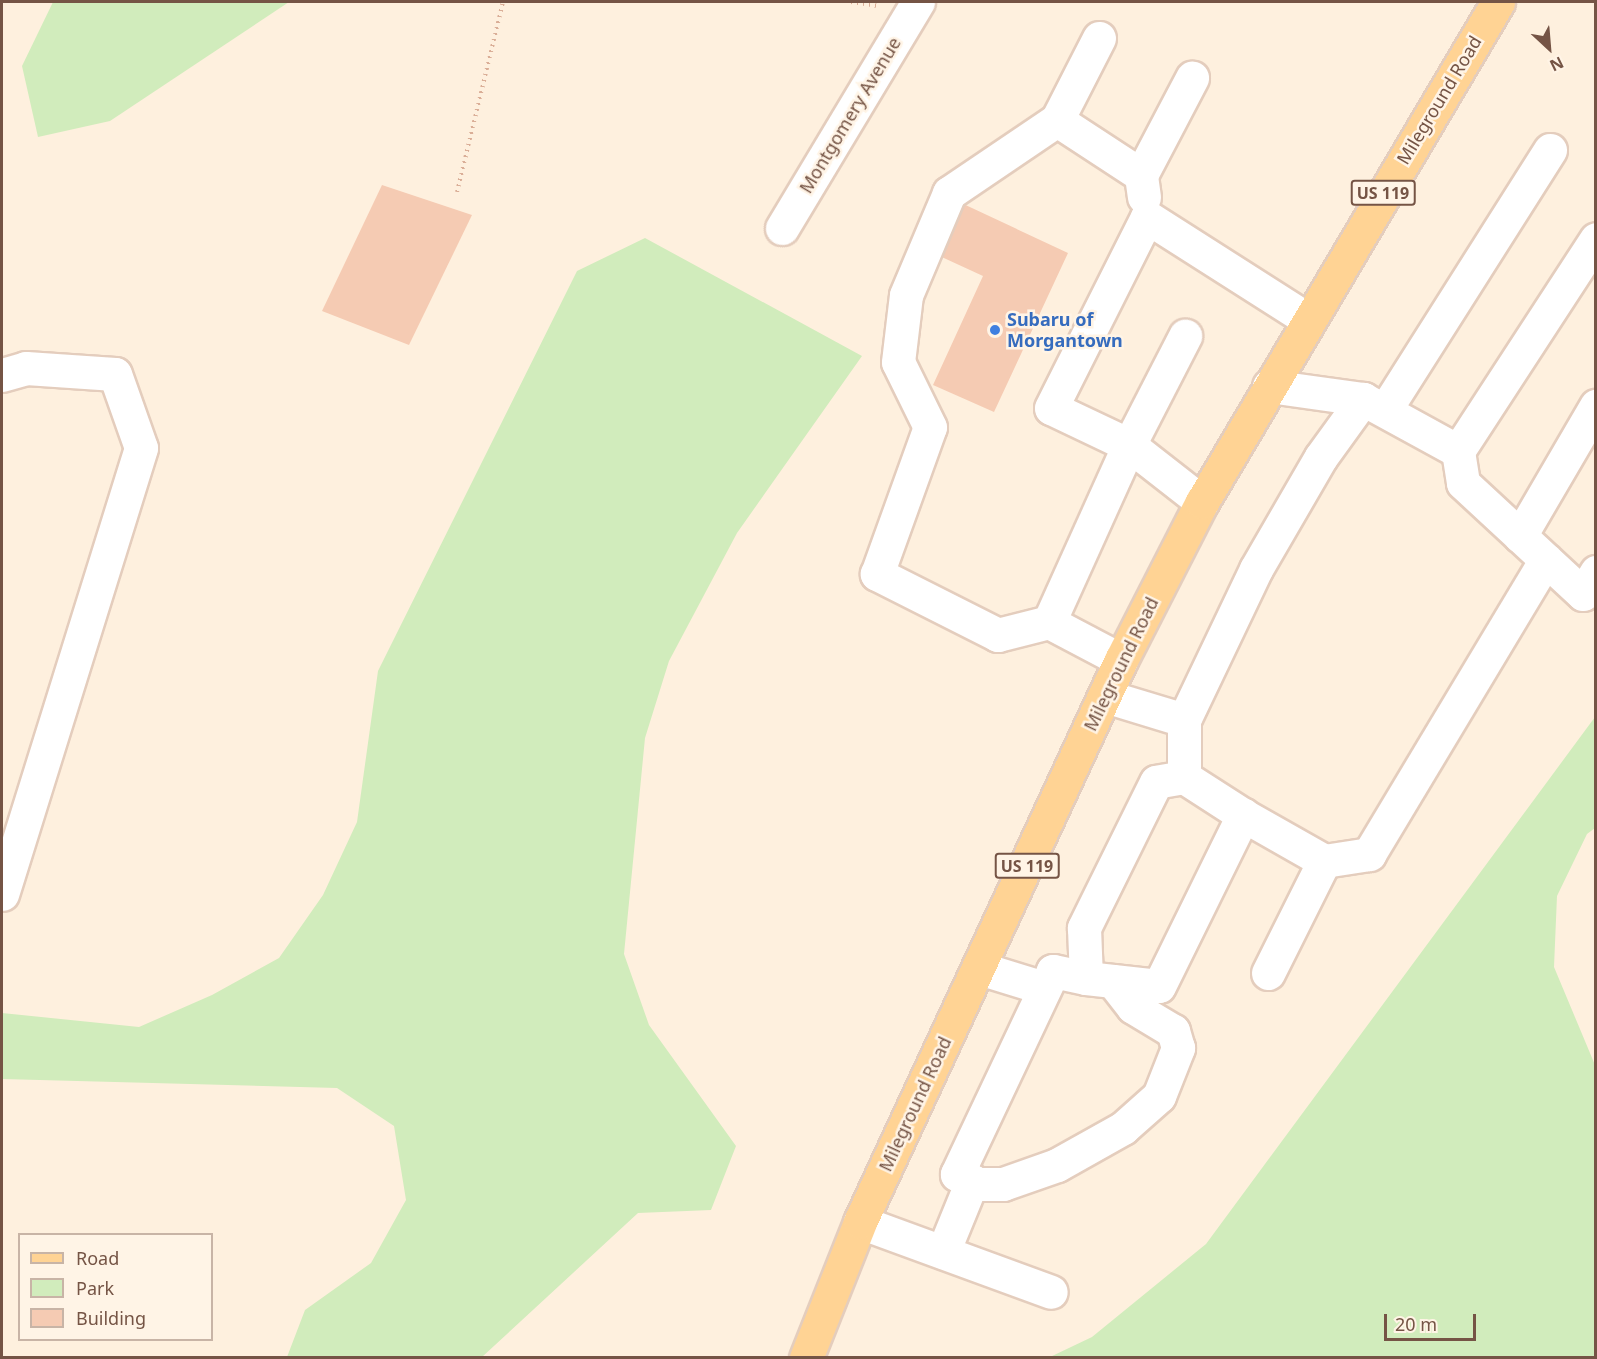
<!DOCTYPE html>
<style>
body{margin:0}
#map{position:relative;width:1597px;height:1359px;overflow:hidden;background:#fef0de;font-family:"Noto Sans",sans-serif}
div>[style]{position:absolute}
[style*='--x']{left:calc(var(--x)*1px);top:calc(var(--y)*1px);width:calc(var(--w)*1px);rotate:calc(var(--a)*1deg)}
.green>*{inset:0;background:#d1ecbc}
.building>*{inset:0;background:#f5cbb3}
.path>*{height:4px;margin-top:-2px;transform-origin:0;background:repeating-linear-gradient(90deg,#daae97 0 1.5px,transparent 0 6px)}
.roads{filter:drop-shadow(2px 0 #e4cdbd) drop-shadow(-2px 0 #e4cdbd) drop-shadow(0 2px #e4cdbd) drop-shadow(0 -2px #e4cdbd)}
.minor>*{height:33px;margin:-16.5px;padding:0 16.5px;transform-origin:16.5px;border-radius:16.5px;background:#fff}
.major>*{height:33px;margin:-16.5px;padding:0 16.5px;transform-origin:16.5px;border-radius:16.5px;background:#ffd394}
.dots>*{width:16px;height:16px;translate:-50% -50%;box-sizing:border-box;border:3px solid #fff4e6;border-radius:50%}
span{translate:-50% -50%;white-space:nowrap;text-align:center;line-height:1.15;-webkit-text-stroke:5px #fff4e6;paint-order:stroke}
.shield-label span{padding:2px 4px;background:#fff4e6;border:2px solid;border-radius:4px;-webkit-text-stroke-width:0}
.shield-label{font-size:16px;color:#755445;font-weight:700}
.street-label{font-size:18px;color:#755445}
.shop-label{font-size:18px;color:#366cbe;font-weight:700}
.left{translate:0 -50%;text-align:left}
.frame{position:absolute;inset:0;border:3px solid #755445;pointer-events:none}
.legend{position:absolute;left:18px;top:1233px;width:195px;height:108px;box-sizing:border-box;background:#fff4e6;border:2px solid #c8b4a6;margin:0;padding:8px 10px;list-style:none;font-size:18px;color:#755445}
.legend li{display:flex;align-items:center;gap:12px;height:30px}
.legend b{width:30px;border:2px solid #c8b4a6}
.north{position:absolute;left:1519px;top:18px;width:60px;height:60px;-webkit-text-stroke:4px #fff4e6;paint-order:stroke;rotate:154deg;font-size:16px;font-weight:700;line-height:24px;text-align:center;color:#755445}
.north::after{content:'';display:block;margin:auto;width:21px;height:27px;background:#755445;clip-path:polygon(50% 0,100% 100%,50% 72%,0 100%)}
.scale{position:absolute;left:1384px;top:1314px;width:92px;height:27px;box-sizing:border-box;border:3px solid #755445;border-top:0;padding-left:8px;font-size:18px;line-height:21px;white-space:nowrap;color:#755445;-webkit-text-stroke:4px #fff4e6;paint-order:stroke}
</style>
<div id="map">
<div class="green">
<i style="clip-path:polygon(53px 2px,289px 2px,110px 121px,38px 137px,22px 66px)"></i>
<i style="clip-path:polygon(645px 238px,862px 356px,737px 533px,669px 661px,645px 738px,624px 954px,649px 1025px,736px 1146px,711px 1210px,638px 1213px,482px 1357px,287px 1357px,305px 1310px,371px 1263px,406px 1200px,394px 1126px,337px 1088px,2px 1079px,2px 1013px,139px 1027px,212px 995px,279px 958px,323px 895px,357px 822px,378px 671px,577px 271px)"></i>
<i style="clip-path:polygon(1595px 717px,1595px 828px,1587px 834px,1557px 896px,1554px 967px,1595px 1065px,1595px 1357px,1050px 1357px,1092px 1337px,1206px 1244px)"></i>
</div>
<div class="building">
<i style="clip-path:polygon(382px 185px,472px 215px,409px 345px,322px 311px)"></i>
<i style="clip-path:polygon(957px 201px,1068px 253px,994px 412px,933px 385px,983px 276px,933px 253px)"></i>
</div>
<div class="path">
<i style="--x:851;--y:2;--w:28;--a:8"></i>
<i style="--x:457;--y:192;--w:195;--a:-76.4"></i>
</div>
<div class="roads">
<div class="minor">
<i style="--x:1099;--y:38;--w:92;--a:117.1"></i>
<i style="--x:1057;--y:120;--w:100;--a:33.2"></i>
<i style="--x:1144;--y:197;--w:22;--a:-98"></i>
<i style="--x:1141;--y:175;--w:110;--a:-62.3"></i>
<i style="--x:782;--y:228;--w:264;--a:-59"></i>
<i style="--x:2;--y:375;--w:25;--a:-16"></i>
<i style="--x:26;--y:368;--w:89;--a:3.9"></i>
<i style="--x:115;--y:374;--w:78;--a:70.6"></i>
<i style="--x:141;--y:448;--w:467;--a:107.3"></i>
<i style="--x:1269;--y:386;--w:95;--a:7.9"></i>
<i style="--x:1363;--y:399;--w:108;--a:28.7"></i>
<i style="--x:1458;--y:451;--w:253;--a:-56.9"></i>
<i style="--x:1385;--y:410;--w:308;--a:-57.6"></i>
<i style="--x:1458;--y:451;--w:32;--a:81"></i>
<i style="--x:1463;--y:483;--w:163;--a:42.8"></i>
<i style="--x:1583;--y:594;--w:26;--a:-59"></i>
<i style="--x:1202;--y:502;--w:93;--a:-142"></i>
<i style="--x:1129;--y:445;--w:86;--a:-154.6"></i>
<i style="--x:1051;--y:408;--w:214;--a:-63.3"></i>
<i style="--x:1147;--y:217;--w:190;--a:32.5"></i>
<i style="--x:1520;--y:536;--w:151;--a:-59.7"></i>
<i style="--x:1049;--y:622;--w:53;--a:165.7"></i>
<i style="--x:998;--y:635;--w:136;--a:-153.2"></i>
<i style="--x:877;--y:574;--w:156;--a:-70.2"></i>
<i style="--x:930;--y:427;--w:72;--a:-116.2"></i>
<i style="--x:898;--y:362;--w:67;--a:-83.2"></i>
<i style="--x:906;--y:295;--w:111;--a:-67.1"></i>
<i style="--x:949;--y:193;--w:130;--a:-34.1"></i>
<i style="--x:1121;--y:660;--w:81;--a:-152.2"></i>
<i style="--x:1049;--y:622;--w:194;--a:-65.7"></i>
<i style="--x:1129;--y:445;--w:123;--a:-62.8"></i>
<i style="--x:1105;--y:696;--w:83;--a:16.9"></i>
<i style="--x:1184;--y:720;--w:57;--a:90"></i>
<i style="--x:1184;--y:777;--w:70;--a:32.8"></i>
<i style="--x:1243;--y:815;--w:93;--a:29.6"></i>
<i style="--x:1324;--y:861;--w:46;--a:-8.8"></i>
<i style="--x:1369;--y:854;--w:343;--a:-59"></i>
<i style="--x:1184;--y:720;--w:167;--a:-64.5"></i>
<i style="--x:1256;--y:569;--w:129;--a:-59.9"></i>
<i style="--x:1321;--y:457;--w:72;--a:-54.1"></i>
<i style="--x:1184;--y:777;--w:28;--a:170"></i>
<i style="--x:1156;--y:782;--w:163;--a:116.3"></i>
<i style="--x:1084;--y:928;--w:50;--a:87.7"></i>
<i style="--x:1086;--y:978;--w:73;--a:6.3"></i>
<i style="--x:1159;--y:986;--w:191;--a:-63.8"></i>
<i style="--x:979;--y:968;--w:68;--a:17.1"></i>
<i style="--x:1268;--y:973;--w:125;--a:-63.4"></i>
<i style="--x:1086;--y:978;--w:34;--a:-168"></i>
<i style="--x:1053;--y:971;--w:225;--a:115.3"></i>
<i style="--x:957;--y:1174;--w:23;--a:25"></i>
<i style="--x:978;--y:1184;--w:25;--a:0"></i>
<i style="--x:1003;--y:1184;--w:57;--a:-19.4"></i>
<i style="--x:1057;--y:1165;--w:76;--a:-29.3"></i>
<i style="--x:1123;--y:1128;--w:48;--a:-41.6"></i>
<i style="--x:1159;--y:1096;--w:52;--a:-68.4"></i>
<i style="--x:1178;--y:1048;--w:18;--a:-106"></i>
<i style="--x:1173;--y:1031;--w:47;--a:-149"></i>
<i style="--x:1133;--y:1007;--w:33;--a:-128"></i>
<i style="--x:860;--y:1222;--w:203;--a:20.1"></i>
<i style="--x:943;--y:1252;--w:77;--a:-67.8"></i>
</div>
<div class="major">
<i style="--x:806;--y:1358;--w:146;--a:-68.3"></i>
<i style="--x:860;--y:1222;--w:620;--a:-65.09"></i>
<i style="--x:1121;--y:660;--w:178;--a:-62.9"></i>
<i style="--x:1202;--y:502;--w:581;--a:-59.37"></i>
</div>
</div>
<div class="dots">
<i style="left:995px;top:330px;background:#3f7fe0"></i>
</div>
<div class="shield-label">
<span style="left:1383px;top:193px">US 119</span>
<span style="left:1027px;top:866px">US 119</span>
</div>
<div class="street-label">
<span style="left:1439px;top:100px;rotate:-59deg">Mileground Road</span>
<span style="left:850px;top:115px;rotate:-59deg">Montgomery Avenue</span>
<span style="left:1121px;top:664px;rotate:-64deg">Mileground Road</span>
<span style="left:915px;top:1104px;rotate:-65deg">Mileground Road</span>
</div>
<div class="shop-label">
<span class="left" style="left:1007px;top:330px">Subaru of<br>Morgantown</span>
</div>
<div class="frame"></div>
<ul class="legend">
<li><b style="height:8px;background:#ffd394"></b>Road</li>
<li><b style="height:16px;background:#d1ecbc"></b>Park</li>
<li><b style="height:16px;background:#f5cbb3"></b>Building</li>
</ul>
<div class="north">N</div>
<div class="scale">20 m</div>
</div>
